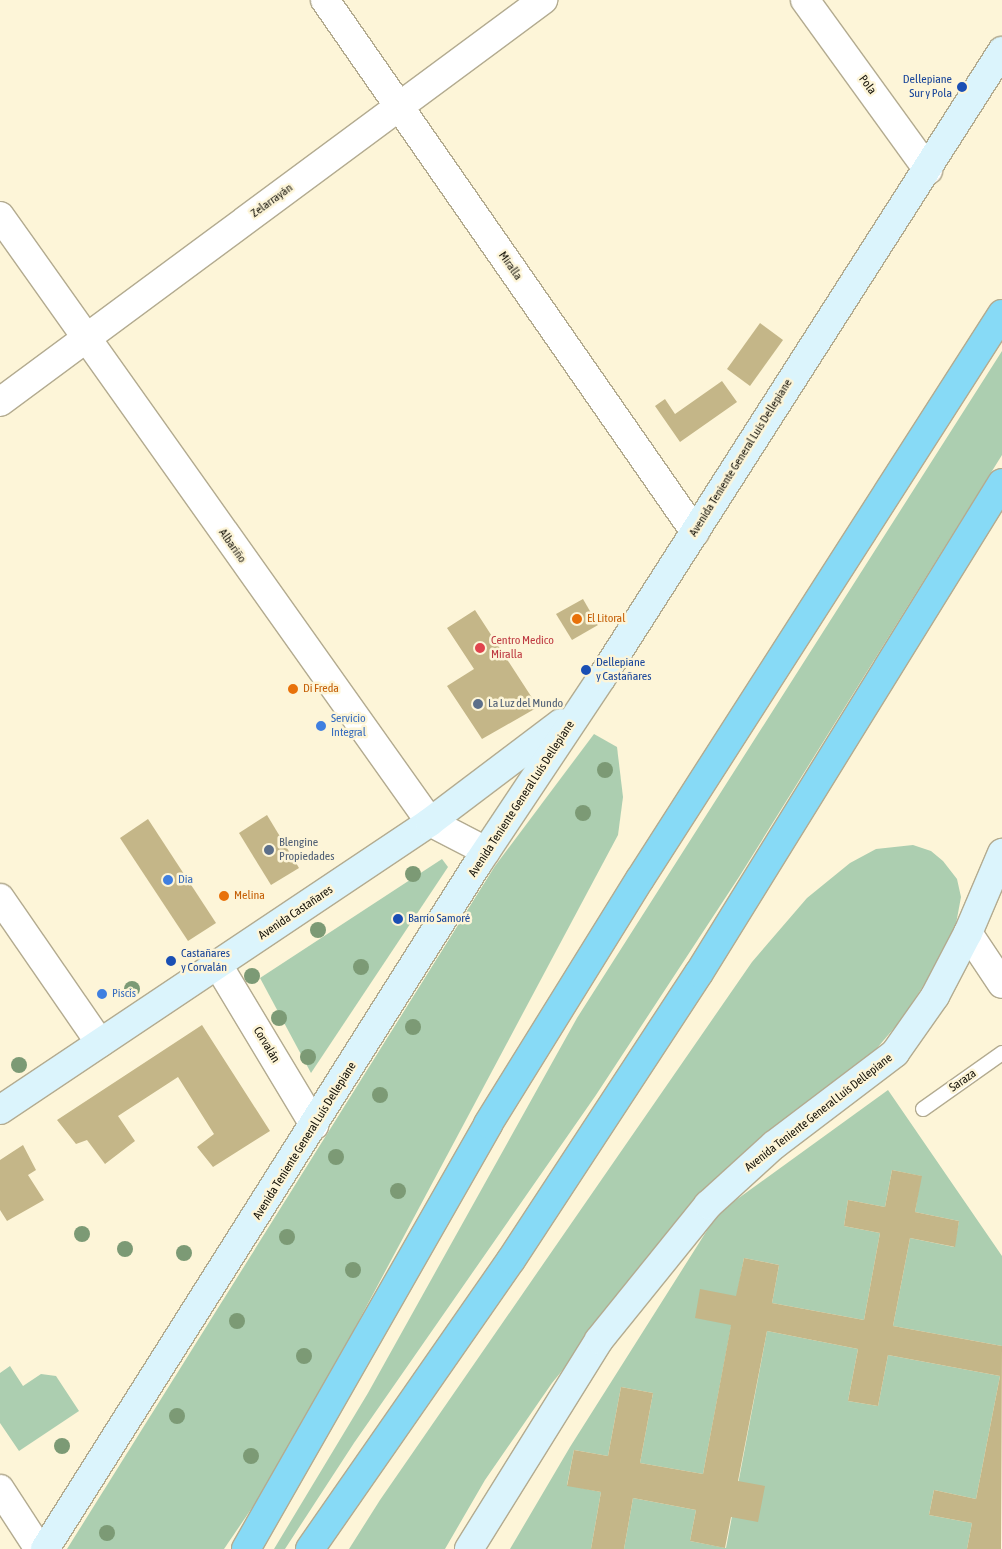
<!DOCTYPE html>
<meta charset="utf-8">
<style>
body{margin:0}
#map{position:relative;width:1002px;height:1549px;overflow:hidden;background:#fdf5d8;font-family:"Asap Condensed",sans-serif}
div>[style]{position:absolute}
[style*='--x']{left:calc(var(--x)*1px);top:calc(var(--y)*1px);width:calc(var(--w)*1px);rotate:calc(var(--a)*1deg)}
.green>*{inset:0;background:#acceb0}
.building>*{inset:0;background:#c4b688}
.roads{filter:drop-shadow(1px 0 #b3ab90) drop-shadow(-1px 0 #b3ab90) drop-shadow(0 1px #b3ab90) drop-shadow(0 -1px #b3ab90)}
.lane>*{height:14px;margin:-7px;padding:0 7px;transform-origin:7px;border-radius:7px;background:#fff}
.street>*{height:28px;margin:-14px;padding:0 14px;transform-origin:14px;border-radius:14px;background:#fff}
.secondary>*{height:28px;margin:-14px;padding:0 14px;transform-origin:14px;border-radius:14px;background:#dbf4fc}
.highway>*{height:28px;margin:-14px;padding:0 14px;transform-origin:14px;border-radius:14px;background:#87daf6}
.trees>*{width:16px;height:16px;margin:-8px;border-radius:50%;background:#7c9a75}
.dots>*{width:14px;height:14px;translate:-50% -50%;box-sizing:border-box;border:2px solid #fdf5d8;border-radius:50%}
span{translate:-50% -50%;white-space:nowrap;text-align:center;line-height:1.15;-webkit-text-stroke:5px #fdf5d8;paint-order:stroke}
.transit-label{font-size:12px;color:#164399}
.right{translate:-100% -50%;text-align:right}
.left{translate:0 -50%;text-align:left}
.street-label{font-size:12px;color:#161309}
.food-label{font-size:12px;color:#c56008}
.health-label{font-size:12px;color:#be3a42}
.service-label{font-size:12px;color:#4e5e75}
.shop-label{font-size:12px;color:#366cbe}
</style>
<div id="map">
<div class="green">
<i style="clip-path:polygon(1002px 351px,1002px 455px,739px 877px,596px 1095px,354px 1443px,285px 1549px,274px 1549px,368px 1393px,577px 1018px)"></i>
<i style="clip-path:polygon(594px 734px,617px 747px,623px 797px,618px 835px,284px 1461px,224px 1549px,67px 1549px,495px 866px)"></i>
<i style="clip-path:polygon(913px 845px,931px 851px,943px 861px,957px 879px,961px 897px,956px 924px,935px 968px,901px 1020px,860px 1068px,659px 1252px,552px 1383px,485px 1480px,445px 1549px,349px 1549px,380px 1500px,752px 962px,807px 898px,850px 863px,876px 849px)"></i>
<i style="clip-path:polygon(442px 859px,448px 867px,311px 1073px,260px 978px)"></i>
<i style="clip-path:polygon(888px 1090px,1002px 1256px,1002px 1346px,893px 1326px,910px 1238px,954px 1247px,959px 1221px,915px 1212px,921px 1176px,892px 1170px,885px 1207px,848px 1200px,844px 1226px,880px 1233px,864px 1320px,772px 1303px,779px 1265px,744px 1258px,703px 1474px,640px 1463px,653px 1393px,621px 1387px,608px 1456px,574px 1450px,567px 1485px,601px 1492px,591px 1549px,510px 1549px,570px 1447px,718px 1213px)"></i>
<i style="clip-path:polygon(767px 1331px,858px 1349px,848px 1401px,878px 1406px,888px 1355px,1000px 1376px,976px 1499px,934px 1490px,929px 1515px,972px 1523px,967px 1549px,624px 1549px,633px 1498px,696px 1510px,690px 1541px,726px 1548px)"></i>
<i style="clip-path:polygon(10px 1366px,23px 1386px,41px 1374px,56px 1376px,79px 1411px,19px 1451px,0 1423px,0 1373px)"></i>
</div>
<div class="building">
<i style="clip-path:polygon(760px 323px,783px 340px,750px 386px,727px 369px)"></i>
<i style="clip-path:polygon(722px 381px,737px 402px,680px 442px,655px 406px,665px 399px,675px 414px)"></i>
<i style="clip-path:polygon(583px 599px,598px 625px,572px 640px,556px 614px)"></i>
<i style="clip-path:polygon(475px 610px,538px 707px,482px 739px,447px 686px,474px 669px,447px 628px)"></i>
<i style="clip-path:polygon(267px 815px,299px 868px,271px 885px,239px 833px)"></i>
<i style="clip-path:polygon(148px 819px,216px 923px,188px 941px,120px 838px)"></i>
<i style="clip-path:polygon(202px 1025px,270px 1131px,213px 1167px,197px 1147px,214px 1134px,178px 1077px,118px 1116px,135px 1141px,105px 1164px,87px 1140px,76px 1144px,57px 1120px)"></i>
<i style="clip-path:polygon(23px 1145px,36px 1170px,28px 1175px,44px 1200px,7px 1221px,0 1210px,0 1160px)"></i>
<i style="clip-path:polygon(892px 1170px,922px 1176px,915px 1212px,959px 1221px,955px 1247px,910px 1238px,893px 1326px,1002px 1346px,1001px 1549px,967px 1549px,972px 1523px,929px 1515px,934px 1490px,976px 1499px,1000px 1376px,888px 1355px,878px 1406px,848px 1401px,858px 1349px,767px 1331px,738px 1481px,765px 1486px,758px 1522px,731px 1517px,725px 1548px,690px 1541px,696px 1510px,633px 1498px,624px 1549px,591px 1549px,601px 1492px,567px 1486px,574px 1450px,608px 1456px,621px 1387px,653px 1393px,640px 1463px,703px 1474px,731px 1325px,695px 1318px,700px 1289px,736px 1296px,744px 1258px,779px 1265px,772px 1303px,864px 1320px,880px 1233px,844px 1226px,848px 1200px,885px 1207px)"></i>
</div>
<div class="roads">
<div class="lane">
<i style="--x:923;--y:1109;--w:97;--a:-35.3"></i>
</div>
<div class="street">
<i style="--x:325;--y:0;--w:648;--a:55.18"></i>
<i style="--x:805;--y:0;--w:210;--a:54.1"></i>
<i style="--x:0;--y:216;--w:743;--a:54.64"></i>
<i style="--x:430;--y:822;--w:63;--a:27.4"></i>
<i style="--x:0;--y:402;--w:676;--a:-36.51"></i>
<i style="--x:0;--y:898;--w:176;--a:55.4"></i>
<i style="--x:968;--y:933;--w:61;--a:56.3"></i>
<i style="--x:218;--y:965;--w:187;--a:59"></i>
<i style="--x:0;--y:1489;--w:72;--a:57"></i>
</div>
<div class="secondary">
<i style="--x:0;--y:1110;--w:518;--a:-33.81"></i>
<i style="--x:430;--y:822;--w:164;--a:-37.1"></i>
<i style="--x:45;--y:1549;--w:811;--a:-57.74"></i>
<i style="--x:478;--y:863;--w:224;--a:-56.3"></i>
<i style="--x:602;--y:677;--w:743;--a:-57.42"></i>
<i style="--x:469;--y:1549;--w:246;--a:-58.1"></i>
<i style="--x:599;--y:1340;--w:174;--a:-51.1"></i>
<i style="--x:708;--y:1205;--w:89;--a:-42.3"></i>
<i style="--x:774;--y:1145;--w:152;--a:-37.2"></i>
<i style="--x:895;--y:1053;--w:70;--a:-54.9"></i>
<i style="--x:935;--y:996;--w:71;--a:-62.4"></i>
<i style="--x:968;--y:933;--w:87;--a:-67"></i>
</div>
<div class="highway">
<i style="--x:246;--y:1549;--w:489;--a:-60.3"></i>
<i style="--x:488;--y:1124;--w:288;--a:-58.2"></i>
<i style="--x:640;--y:879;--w:671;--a:-57.35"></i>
<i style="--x:310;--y:1549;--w:352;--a:-55.2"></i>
<i style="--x:511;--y:1260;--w:343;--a:-56.8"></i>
<i style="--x:699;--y:973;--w:576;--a:-58.27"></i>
</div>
</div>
<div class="trees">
<i style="left:605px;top:770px"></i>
<i style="left:583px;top:813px"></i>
<i style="left:413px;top:874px"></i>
<i style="left:318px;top:930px"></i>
<i style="left:361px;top:967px"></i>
<i style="left:252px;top:976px"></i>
<i style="left:132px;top:989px"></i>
<i style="left:279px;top:1018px"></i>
<i style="left:413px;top:1027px"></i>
<i style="left:308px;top:1057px"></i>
<i style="left:19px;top:1065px"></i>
<i style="left:380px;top:1095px"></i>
<i style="left:336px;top:1157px"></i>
<i style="left:398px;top:1191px"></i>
<i style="left:82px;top:1234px"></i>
<i style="left:287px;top:1237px"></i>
<i style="left:125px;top:1249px"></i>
<i style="left:184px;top:1253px"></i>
<i style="left:353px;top:1270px"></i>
<i style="left:237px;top:1321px"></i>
<i style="left:304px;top:1356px"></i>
<i style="left:177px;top:1416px"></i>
<i style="left:62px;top:1446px"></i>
<i style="left:251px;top:1456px"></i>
<i style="left:107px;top:1533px"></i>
</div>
<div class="dots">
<i style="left:962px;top:87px;background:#1a4fb4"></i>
<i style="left:577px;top:619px;background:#e8710a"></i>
<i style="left:480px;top:648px;background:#e0444e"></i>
<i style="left:586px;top:670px;background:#1a4fb4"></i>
<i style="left:293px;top:689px;background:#e8710a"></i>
<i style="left:478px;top:704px;background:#5c6f8a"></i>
<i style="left:321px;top:726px;background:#3f7fe0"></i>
<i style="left:269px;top:850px;background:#5c6f8a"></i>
<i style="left:168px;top:880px;background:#3f7fe0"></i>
<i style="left:224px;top:896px;background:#e8710a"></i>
<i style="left:398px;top:919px;background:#1a4fb4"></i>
<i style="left:171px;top:961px;background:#1a4fb4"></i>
<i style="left:102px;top:994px;background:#3f7fe0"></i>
</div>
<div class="transit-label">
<span class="right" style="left:952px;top:87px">Dellepiane<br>Sur y Pola</span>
<span class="left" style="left:596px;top:670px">Dellepiane<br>y Castañares</span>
<span class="left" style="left:408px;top:919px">Barrio Samoré</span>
<span class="left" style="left:181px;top:961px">Castañares<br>y Corvalán</span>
</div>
<div class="street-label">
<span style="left:867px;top:85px;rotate:54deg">Pola</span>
<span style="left:272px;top:201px;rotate:-36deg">Zelarrayán</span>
<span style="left:510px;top:266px;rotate:55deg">Miralla</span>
<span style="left:741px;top:458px;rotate:-58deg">Avenida Teniente General Luís Dellepiane</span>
<span style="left:232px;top:546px;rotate:55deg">Albariño</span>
<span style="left:522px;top:799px;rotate:-57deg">Avenida Teniente General Luís Dellepiane</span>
<span style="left:296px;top:913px;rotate:-34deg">Avenida Castañares</span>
<span style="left:266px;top:1045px;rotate:59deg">Corvalán</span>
<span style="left:963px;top:1081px;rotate:-35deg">Saraza</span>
<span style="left:819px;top:1113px;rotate:-38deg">Avenida Teniente General Luís Dellepiane</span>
<span style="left:305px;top:1141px;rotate:-58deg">Avenida Teniente General Luís Dellepiane</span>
</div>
<div class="food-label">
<span class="left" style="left:587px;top:619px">El Litoral</span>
<span class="left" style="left:303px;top:689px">Di Freda</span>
<span class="left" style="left:234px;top:896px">Melina</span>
</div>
<div class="health-label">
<span class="left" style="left:491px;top:648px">Centro Medico<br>Miralla</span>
</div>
<div class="service-label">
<span class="left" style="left:488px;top:704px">La Luz del Mundo</span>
<span class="left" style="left:279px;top:850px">Blengine<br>Propiedades</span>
</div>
<div class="shop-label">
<span class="left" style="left:331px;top:726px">Servicio<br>Integral</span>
<span class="left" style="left:178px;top:880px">Dia</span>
<span class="left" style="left:112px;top:994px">Piscis</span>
</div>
</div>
